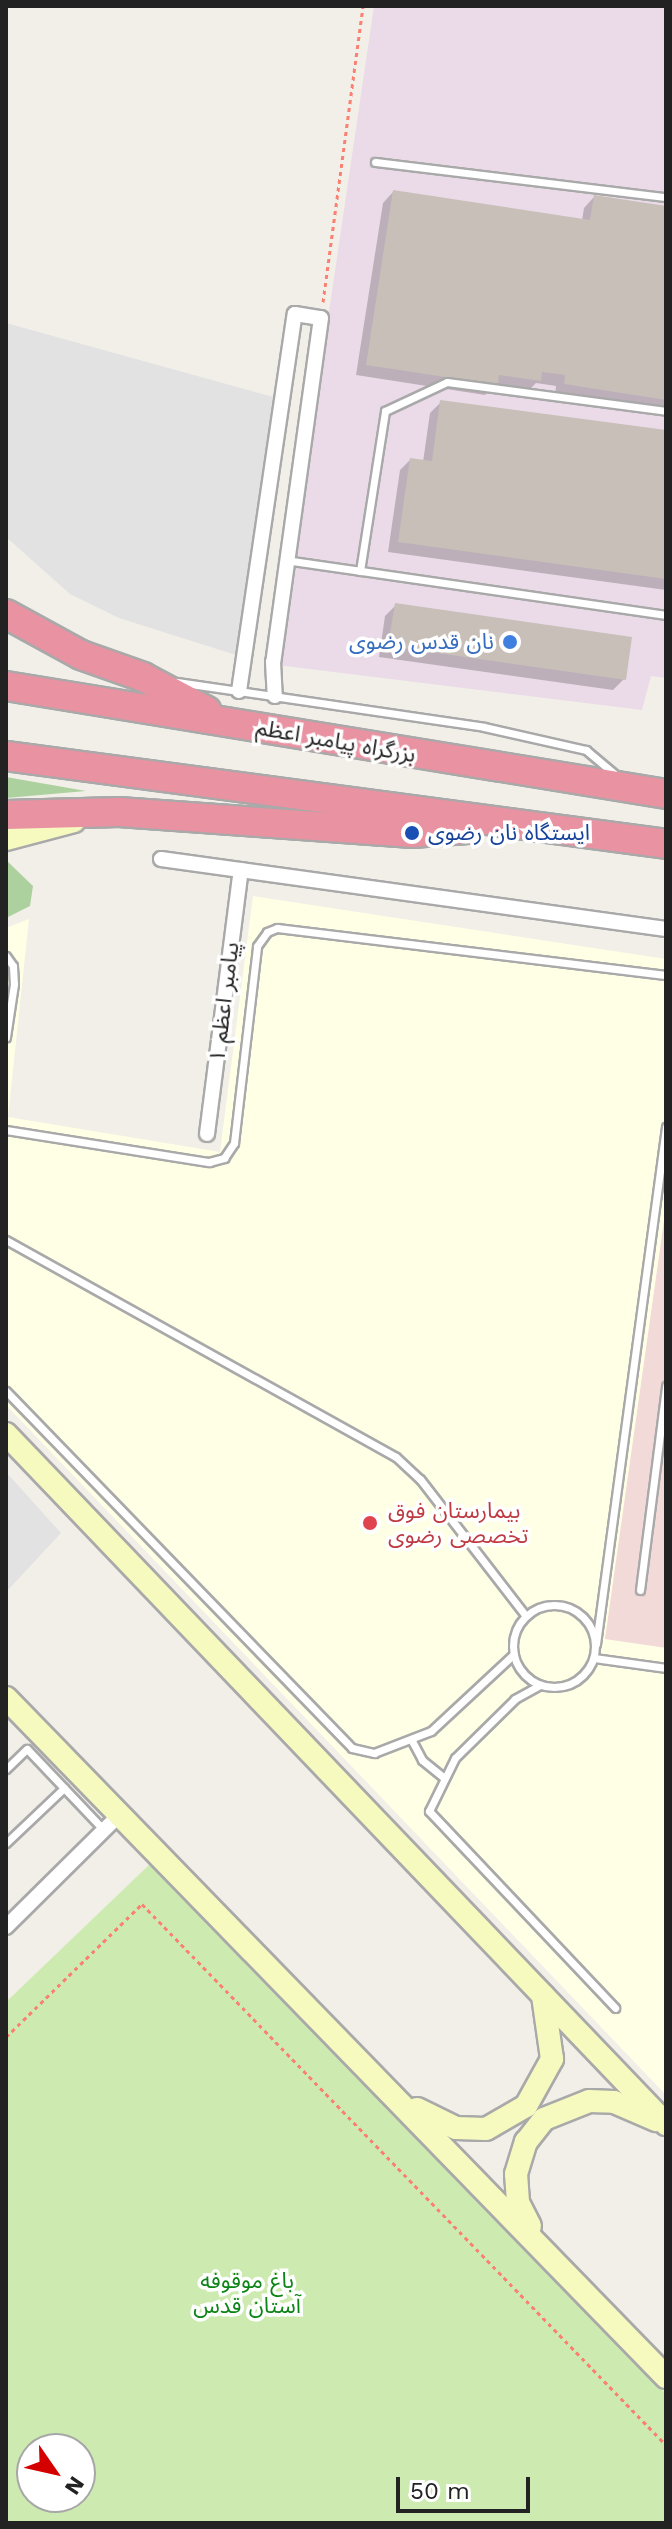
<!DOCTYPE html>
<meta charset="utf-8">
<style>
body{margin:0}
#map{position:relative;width:672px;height:2529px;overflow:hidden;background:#f2efe9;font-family:"Work Sans","Noto Sans Arabic",sans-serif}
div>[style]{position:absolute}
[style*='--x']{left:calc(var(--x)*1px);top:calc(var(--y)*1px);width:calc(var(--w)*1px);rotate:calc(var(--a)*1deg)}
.commercial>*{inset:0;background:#f2dad9}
.industrial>*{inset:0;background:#ebdbe8}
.education>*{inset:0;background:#ffffe5}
.grass>*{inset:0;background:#cdebb0}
.forest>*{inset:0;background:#add19e}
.parking>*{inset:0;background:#e2e2e2}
.shadow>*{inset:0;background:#0003}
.building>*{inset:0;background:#c7bfb8}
.path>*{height:3px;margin-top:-1.5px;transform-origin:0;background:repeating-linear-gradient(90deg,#fa8072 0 4px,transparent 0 8px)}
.roads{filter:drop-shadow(2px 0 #a9a9a9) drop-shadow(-2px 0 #a9a9a9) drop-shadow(0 2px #a9a9a9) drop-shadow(0 -2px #a9a9a9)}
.lane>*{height:7px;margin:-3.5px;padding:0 3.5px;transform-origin:3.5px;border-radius:3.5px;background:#fff}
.lane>.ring{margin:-3.5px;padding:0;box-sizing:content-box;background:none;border:7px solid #fff;border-radius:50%}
.street>*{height:14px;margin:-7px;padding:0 7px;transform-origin:7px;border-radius:7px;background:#fff}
.secondary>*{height:22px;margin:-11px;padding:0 11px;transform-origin:11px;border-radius:11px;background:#f7fabf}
.highway>*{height:28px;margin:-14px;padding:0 14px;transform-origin:14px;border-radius:14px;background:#e892a2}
.dots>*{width:22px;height:22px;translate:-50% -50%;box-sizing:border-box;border:4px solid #fff;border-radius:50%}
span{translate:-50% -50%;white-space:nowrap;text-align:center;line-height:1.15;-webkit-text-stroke:7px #fff;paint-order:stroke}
.shop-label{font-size:22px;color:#366cbe}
.right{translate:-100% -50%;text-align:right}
.street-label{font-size:22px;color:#222}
.transit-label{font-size:22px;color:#164399}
.left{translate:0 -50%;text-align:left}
.health-label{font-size:22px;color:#be3a42}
.park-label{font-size:22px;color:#0c8416}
.frame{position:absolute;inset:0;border:8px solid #222;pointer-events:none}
.north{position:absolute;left:16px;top:2433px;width:80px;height:80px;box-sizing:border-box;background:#fff;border:2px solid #a7a7a7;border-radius:50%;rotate:124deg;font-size:22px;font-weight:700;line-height:32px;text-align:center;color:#222}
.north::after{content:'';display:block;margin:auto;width:28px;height:36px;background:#d40000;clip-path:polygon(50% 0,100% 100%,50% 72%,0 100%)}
.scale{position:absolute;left:396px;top:2477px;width:134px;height:36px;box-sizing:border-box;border:4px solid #222;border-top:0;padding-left:10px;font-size:24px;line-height:28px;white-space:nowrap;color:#222;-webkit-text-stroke:6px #fff;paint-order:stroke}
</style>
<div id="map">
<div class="commercial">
<i style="clip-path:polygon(666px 1206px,666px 1648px,604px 1640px)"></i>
</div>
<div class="industrial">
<i style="clip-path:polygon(374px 6px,666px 6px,666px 678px,651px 676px,642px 710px,277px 665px)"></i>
</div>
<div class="education">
<i style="clip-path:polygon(253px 896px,666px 959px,666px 1206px,605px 1639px,666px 1648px,666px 2095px,6px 1405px,6px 928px,29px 919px,8px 1117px,220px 1152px)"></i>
</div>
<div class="grass">
<i style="clip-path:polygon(evenodd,151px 1863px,666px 2394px,666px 2523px,6px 2523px,6px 2002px,151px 1863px,32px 2449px,80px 2449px,80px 2497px,32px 2497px,32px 2449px)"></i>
</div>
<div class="forest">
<i style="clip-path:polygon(6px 777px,29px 781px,86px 791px,6px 798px)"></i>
<i style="clip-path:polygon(6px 860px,33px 886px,30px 906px,6px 918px)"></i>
</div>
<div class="parking">
<i style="clip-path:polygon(6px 323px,273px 397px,236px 655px,119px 618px,70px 594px,6px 537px)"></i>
<i style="clip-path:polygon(6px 1472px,61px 1533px,6px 1592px)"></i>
</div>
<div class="shadow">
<i style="clip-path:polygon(393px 192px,582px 221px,584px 208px,594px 197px,666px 208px,666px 411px,555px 395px,556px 386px,536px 383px,528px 391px,494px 386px,485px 395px,356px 375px,383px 203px)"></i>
<i style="clip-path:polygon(441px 402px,666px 432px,666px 590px,388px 552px,400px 470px,410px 460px,423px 462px,430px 413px)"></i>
<i style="clip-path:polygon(396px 605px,624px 679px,613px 690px,379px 657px,385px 616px)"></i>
</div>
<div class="building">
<i style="clip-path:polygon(393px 190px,590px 220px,594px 195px,666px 206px,666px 400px,564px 384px,565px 375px,542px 372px,541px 381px,499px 375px,498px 385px,366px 365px)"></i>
<i style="clip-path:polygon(440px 400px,666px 430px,666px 579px,398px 542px,410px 458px,432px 461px)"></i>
<i style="clip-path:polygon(395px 603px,632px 637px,626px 680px,388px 646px)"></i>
</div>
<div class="path">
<i style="--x:323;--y:302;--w:299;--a:-82.3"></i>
<i style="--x:6;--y:2037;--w:190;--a:-44.4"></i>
<i style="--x:142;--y:1904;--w:753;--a:45.91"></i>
</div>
<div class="roads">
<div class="lane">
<i style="--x:375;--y:162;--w:293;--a:6.9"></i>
<i style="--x:292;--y:561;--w:378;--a:8.2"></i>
<i style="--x:360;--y:571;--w:162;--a:-81.1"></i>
<i style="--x:385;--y:411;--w:68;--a:-25.1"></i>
<i style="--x:447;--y:382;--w:221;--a:7.5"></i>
<i style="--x:177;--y:682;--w:310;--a:8.3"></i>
<i style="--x:484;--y:727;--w:105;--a:12.7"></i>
<i style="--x:586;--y:750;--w:40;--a:40"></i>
<i style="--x:6;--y:956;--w:12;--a:55"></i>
<i style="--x:13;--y:966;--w:18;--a:87"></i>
<i style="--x:14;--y:984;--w:54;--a:98.6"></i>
<i style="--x:6;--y:1130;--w:206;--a:9"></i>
<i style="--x:209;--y:1162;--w:16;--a:-15"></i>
<i style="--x:224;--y:1158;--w:18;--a:-56"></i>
<i style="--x:234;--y:1143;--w:198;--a:-83.3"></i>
<i style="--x:257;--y:946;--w:17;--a:-54"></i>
<i style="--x:267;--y:932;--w:11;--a:-22"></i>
<i style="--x:277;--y:928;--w:392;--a:6.9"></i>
<i style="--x:6;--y:1240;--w:446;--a:29.1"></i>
<i style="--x:396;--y:1457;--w:33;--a:43"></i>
<i style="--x:420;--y:1479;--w:173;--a:52.3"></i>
<i style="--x:6;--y:1391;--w:497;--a:45.9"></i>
<i style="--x:352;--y:1748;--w:23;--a:13"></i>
<i style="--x:374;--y:1753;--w:61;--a:-21.1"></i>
<i style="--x:431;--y:1731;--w:113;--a:-42.9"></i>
<i style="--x:640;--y:1590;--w:206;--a:-82.7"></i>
<i class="ring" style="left:513px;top:1605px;width:75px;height:75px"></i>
<i style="--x:596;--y:1644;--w:522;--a:-82.29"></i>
<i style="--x:594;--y:1658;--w:73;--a:7.9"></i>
<i style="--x:540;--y:1685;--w:29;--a:151"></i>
<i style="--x:515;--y:1699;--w:84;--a:135.5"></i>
<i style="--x:455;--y:1758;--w:59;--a:116.1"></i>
<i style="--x:429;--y:1811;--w:271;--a:46.6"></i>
<i style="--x:411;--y:1739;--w:24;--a:62"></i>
<i style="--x:422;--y:1760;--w:27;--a:39"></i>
<i style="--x:6;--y:1769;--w:29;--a:-44"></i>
<i style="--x:27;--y:1749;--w:112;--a:46.5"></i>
<i style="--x:6;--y:1843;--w:80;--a:-43.5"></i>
</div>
<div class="street">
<i style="--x:239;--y:691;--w:381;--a:-81.6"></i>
<i style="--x:295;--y:314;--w:26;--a:9"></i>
<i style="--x:321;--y:318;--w:347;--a:97.9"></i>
<i style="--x:273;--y:662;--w:34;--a:87"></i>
<i style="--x:161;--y:859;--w:510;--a:7.89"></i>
<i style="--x:207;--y:1134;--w:266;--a:-82.7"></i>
<i style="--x:6;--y:1927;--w:158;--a:-44.7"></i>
</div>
<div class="secondary">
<i style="--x:6;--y:839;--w:70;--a:-14.8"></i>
<i style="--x:6;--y:1434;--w:955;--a:46.27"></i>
<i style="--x:6;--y:1698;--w:947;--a:45.81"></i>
<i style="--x:417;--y:2109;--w:43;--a:26"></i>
<i style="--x:456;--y:2128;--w:30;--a:2"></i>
<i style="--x:486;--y:2129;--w:46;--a:-29.9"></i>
<i style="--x:526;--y:2106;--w:54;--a:-61"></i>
<i style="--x:552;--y:2059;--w:64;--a:-98.1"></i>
<i style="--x:530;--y:2226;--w:27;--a:-117"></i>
<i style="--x:518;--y:2202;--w:28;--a:-94"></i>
<i style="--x:516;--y:2174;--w:34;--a:-73"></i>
<i style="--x:526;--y:2142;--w:29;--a:-52"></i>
<i style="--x:544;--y:2119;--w:48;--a:-21.8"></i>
<i style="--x:589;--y:2101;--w:25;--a:2"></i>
<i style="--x:614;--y:2102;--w:46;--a:23.2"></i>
</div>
<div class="highway">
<i style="--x:6;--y:614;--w:85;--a:28.7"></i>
<i style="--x:81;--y:655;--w:66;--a:19.5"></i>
<i style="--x:143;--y:677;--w:72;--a:28"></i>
<i style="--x:6;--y:686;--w:669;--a:9.29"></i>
<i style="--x:6;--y:756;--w:666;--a:7.59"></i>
<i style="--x:6;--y:815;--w:113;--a:-1.5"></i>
<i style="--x:119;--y:812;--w:294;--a:4.1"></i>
<i style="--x:412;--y:833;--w:56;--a:-4.1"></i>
</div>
</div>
<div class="dots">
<i style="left:510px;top:642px;background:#3f7fe0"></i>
<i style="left:412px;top:833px;background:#1a4fb4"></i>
<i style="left:370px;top:1523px;background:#e0444e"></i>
</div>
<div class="shop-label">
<span class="right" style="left:494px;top:642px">نان قدس رضوی</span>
</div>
<div class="street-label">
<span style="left:336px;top:741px;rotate:10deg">بزرگراه پیامبر اعظم</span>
<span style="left:224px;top:1002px;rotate:-83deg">پیامبر اعظم ۱</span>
</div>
<div class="transit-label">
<span class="left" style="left:428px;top:833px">ایستگاه نان رضوی</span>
</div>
<div class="health-label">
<span class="left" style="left:388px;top:1523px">بیمارستان فوق<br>تخصصی رضوی</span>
</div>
<div class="park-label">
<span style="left:247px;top:2293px">باغ موقوفه<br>آستان قدس</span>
</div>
<div class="frame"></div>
<div class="north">N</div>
<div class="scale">50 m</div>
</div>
